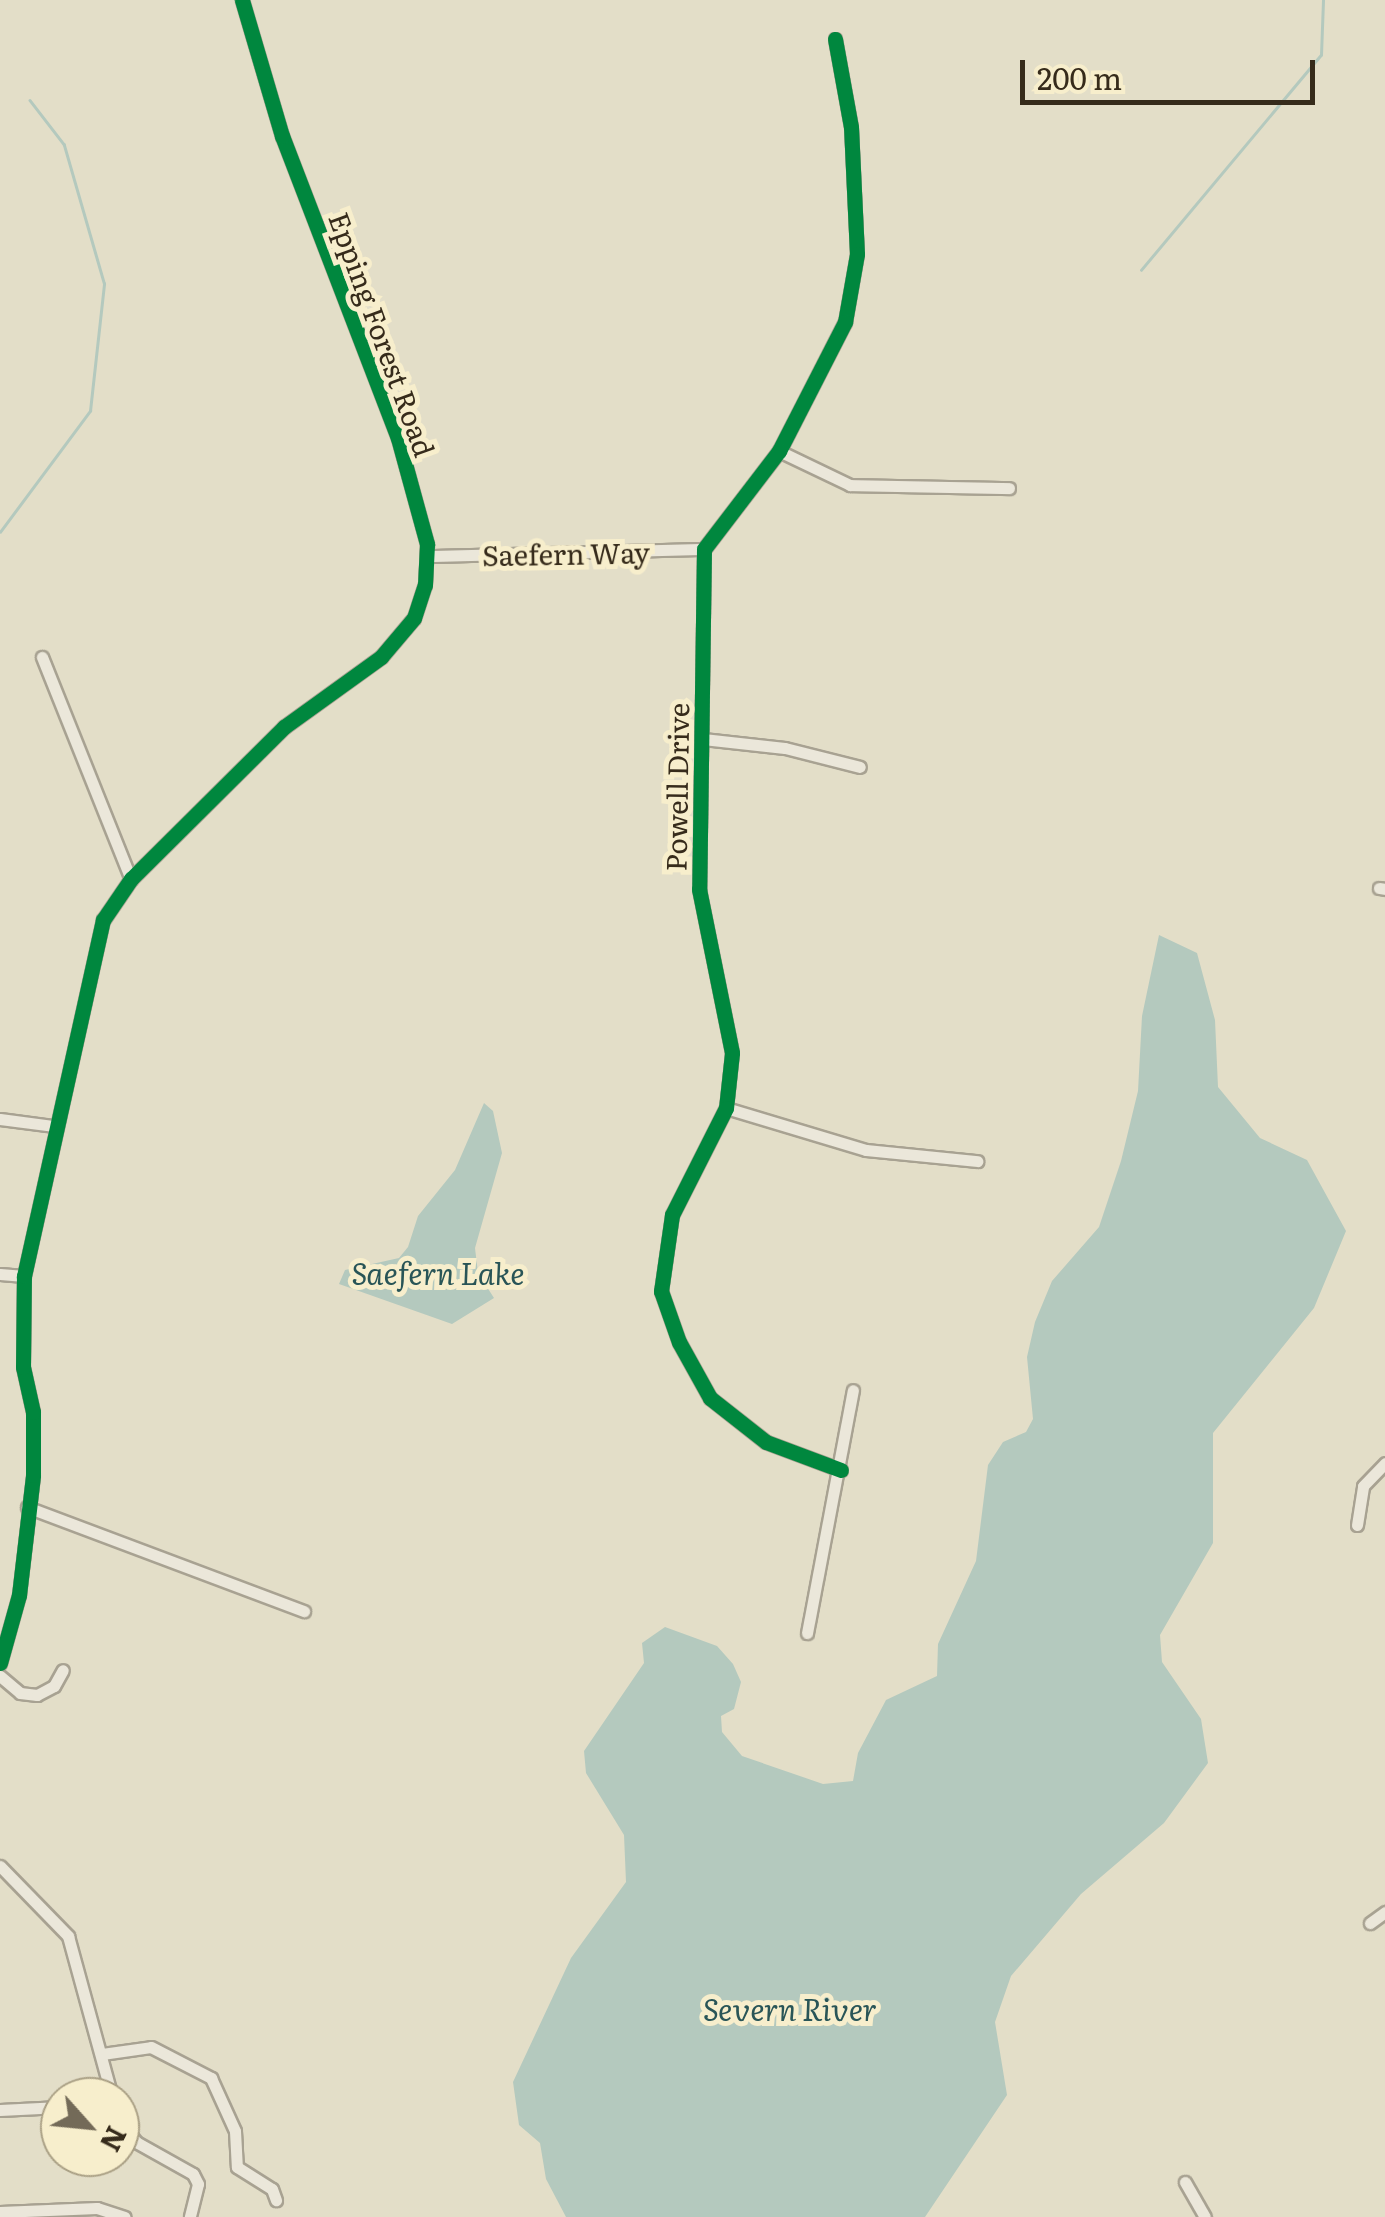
<!DOCTYPE html>
<style>
body{margin:0}
#map{position:relative;width:1385px;height:2217px;overflow:hidden;background:#e3dec8;font-family:Literata,serif}
div>[style]{position:absolute}
[style*='--x']{left:calc(var(--x)*1px);top:calc(var(--y)*1px);width:calc(var(--w)*1px);rotate:calc(var(--a)*1deg)}
.water>*{inset:0;background:#b4c9be}
.stream>*{height:2.5px;margin:-1.25px;padding:0 1.25px;transform-origin:1.25px;border-radius:1.25px;background:#b4c9be}
.roads{filter:drop-shadow(2px 0 #a8a292) drop-shadow(-2px 0 #a8a292) drop-shadow(0 2px #a8a292) drop-shadow(0 -2px #a8a292)}
.minor>*{height:11px;margin:-5.5px;padding:0 5.5px;transform-origin:5.5px;border-radius:5.5px;background:#ebe7da}
.cycleway>*{height:15px;margin:-7.5px;padding:0 7.5px;transform-origin:7.5px;border-radius:7.5px;background:#00873e}
span{translate:-50% -50%;white-space:nowrap;text-align:center;line-height:1.15;-webkit-text-stroke:10px #f7eecc;paint-order:stroke}
.street-label{font-size:28px;color:#362b1b}
.water-label{font-size:30px;color:#295557;font-style:italic}
.north{position:absolute;left:40px;top:2077px;width:100px;height:100px;box-sizing:border-box;background:#f7eecc;border:2px solid #aaa085;border-radius:50%;rotate:117deg;font-size:28px;font-weight:700;line-height:40px;text-align:center;color:#362b1b}
.north::after{content:'';display:block;margin:auto;width:35px;height:45px;background:#736a58;clip-path:polygon(50% 0,100% 100%,50% 72%,0 100%)}
.scale{position:absolute;left:1020px;top:60px;width:295px;height:45px;box-sizing:border-box;border:5px solid #362b1b;border-top:0;padding-left:12px;font-size:30px;line-height:35px;white-space:nowrap;color:#362b1b;-webkit-text-stroke:8px #f7eecc;paint-order:stroke}
</style>
<div id="map">
<div class="water">
<i style="clip-path:polygon(1159px 935px,1197px 953px,1215px 1020px,1218px 1087px,1260px 1138px,1307px 1160px,1346px 1231px,1314px 1308px,1213px 1433px,1213px 1543px,1160px 1635px,1162px 1662px,1201px 1719px,1208px 1763px,1164px 1823px,1081px 1894px,1011px 1976px,995px 2022px,1007px 2095px,925px 2217px,566px 2217px,546px 2179px,540px 2143px,519px 2125px,513px 2082px,571px 1958px,626px 1882px,624px 1835px,586px 1773px,584px 1751px,644px 1663px,642px 1643px,665px 1627px,717px 1646px,733px 1664px,741px 1682px,734px 1709px,721px 1716px,722px 1732px,742px 1756px,823px 1784px,853px 1781px,858px 1753px,886px 1700px,937px 1676px,938px 1644px,976px 1561px,988px 1465px,1003px 1442px,1026px 1432px,1033px 1419px,1027px 1357px,1035px 1322px,1052px 1281px,1099px 1227px,1121px 1161px,1138px 1091px,1142px 1016px)"></i>
<i style="clip-path:polygon(484px 1103px,493px 1111px,502px 1153px,475px 1248px,478px 1273px,494px 1298px,452px 1324px,339px 1284px,345px 1270px,399px 1258px,408px 1247px,418px 1216px,455px 1170px)"></i>
</div>
<div class="stream">
<i style="--x:1141;--y:270;--w:280;--a:-50.1"></i>
<i style="--x:1321;--y:55;--w:55;--a:-87.9"></i>
<i style="--x:0;--y:532;--w:151;--a:-53.4"></i>
<i style="--x:90;--y:411;--w:128;--a:-83.7"></i>
<i style="--x:104;--y:284;--w:145;--a:-106.1"></i>
<i style="--x:64;--y:145;--w:56;--a:-127.7"></i>
</div>
<div class="roads">
<div class="minor">
<i style="--x:835;--y:39;--w:89;--a:79.7"></i>
<i style="--x:851;--y:127;--w:127;--a:87.3"></i>
<i style="--x:857;--y:254;--w:69;--a:100"></i>
<i style="--x:845;--y:322;--w:145;--a:117.1"></i>
<i style="--x:779;--y:451;--w:123;--a:127.4"></i>
<i style="--x:704;--y:549;--w:340;--a:90.8"></i>
<i style="--x:699;--y:889;--w:167;--a:78.6"></i>
<i style="--x:732;--y:1053;--w:55;--a:96.2"></i>
<i style="--x:726;--y:1108;--w:120;--a:116.8"></i>
<i style="--x:672;--y:1215;--w:77;--a:98.2"></i>
<i style="--x:661;--y:1291;--w:54;--a:70.6"></i>
<i style="--x:679;--y:1342;--w:64;--a:61"></i>
<i style="--x:710;--y:1398;--w:71;--a:38.2"></i>
<i style="--x:766;--y:1442;--w:80;--a:20.5"></i>
<i style="--x:779;--y:451;--w:79;--a:25.6"></i>
<i style="--x:850;--y:485;--w:159;--a:1.1"></i>
<i style="--x:429;--y:556;--w:275;--a:-1.5"></i>
<i style="--x:42;--y:657;--w:239;--a:68.2"></i>
<i style="--x:703;--y:739;--w:82;--a:6.3"></i>
<i style="--x:785;--y:748;--w:77;--a:14.2"></i>
<i style="--x:1379;--y:888;--w:6;--a:9"></i>
<i style="--x:726;--y:1108;--w:146;--a:16.7"></i>
<i style="--x:866;--y:1150;--w:112;--a:5.7"></i>
<i style="--x:0;--y:1119;--w:53;--a:7.5"></i>
<i style="--x:0;--y:1274;--w:24;--a:5"></i>
<i style="--x:27;--y:1507;--w:296;--a:20.6"></i>
<i style="--x:1357;--y:1525;--w:39;--a:-81"></i>
<i style="--x:1363;--y:1486;--w:32;--a:-46"></i>
<i style="--x:807;--y:1633;--w:247;--a:-79.3"></i>
<i style="--x:0;--y:1663;--w:71;--a:-74.4"></i>
<i style="--x:19;--y:1595;--w:121;--a:-83.3"></i>
<i style="--x:33;--y:1475;--w:63;--a:-90"></i>
<i style="--x:33;--y:1412;--w:46;--a:-102.5"></i>
<i style="--x:23;--y:1367;--w:91;--a:-89.4"></i>
<i style="--x:24;--y:1276;--w:365;--a:-77.5"></i>
<i style="--x:103;--y:920;--w:50;--a:-55.7"></i>
<i style="--x:131;--y:879;--w:216;--a:-44.8"></i>
<i style="--x:284;--y:727;--w:120;--a:-35.8"></i>
<i style="--x:381;--y:657;--w:51;--a:-49.8"></i>
<i style="--x:414;--y:618;--w:35;--a:-72"></i>
<i style="--x:425;--y:585;--w:41;--a:-87.2"></i>
<i style="--x:427;--y:544;--w:110;--a:-105.3"></i>
<i style="--x:398;--y:438;--w:324;--a:-111"></i>
<i style="--x:282;--y:136;--w:142;--a:-106.4"></i>
<i style="--x:0;--y:1676;--w:26;--a:40"></i>
<i style="--x:20;--y:1693;--w:17;--a:7"></i>
<i style="--x:37;--y:1695;--w:19;--a:-28"></i>
<i style="--x:54;--y:1686;--w:18;--a:-61"></i>
<i style="--x:0;--y:1866;--w:98;--a:45.8"></i>
<i style="--x:68;--y:1936;--w:167;--a:74.7"></i>
<i style="--x:1370;--y:1923;--w:19;--a:-36"></i>
<i style="--x:102;--y:2054;--w:49;--a:-8.1"></i>
<i style="--x:151;--y:2047;--w:68;--a:27.3"></i>
<i style="--x:211;--y:2078;--w:58;--a:65.6"></i>
<i style="--x:235;--y:2131;--w:36;--a:87"></i>
<i style="--x:237;--y:2167;--w:41;--a:32.2"></i>
<i style="--x:272;--y:2189;--w:12;--a:70"></i>
<i style="--x:0;--y:2110;--w:60;--a:-2.9"></i>
<i style="--x:120;--y:2122;--w:26;--a:51"></i>
<i style="--x:136;--y:2142;--w:65;--a:29.3"></i>
<i style="--x:193;--y:2174;--w:11;--a:63"></i>
<i style="--x:198;--y:2184;--w:34;--a:104"></i>
<i style="--x:1185;--y:2182;--w:40;--a:60.3"></i>
<i style="--x:0;--y:2212;--w:97;--a:-2.4"></i>
<i style="--x:97;--y:2208;--w:29;--a:18"></i>
</div>
</div>
<div class="cycleway">
<i style="--x:835;--y:39;--w:89;--a:79.7"></i>
<i style="--x:851;--y:127;--w:127;--a:87.3"></i>
<i style="--x:857;--y:254;--w:69;--a:100"></i>
<i style="--x:845;--y:322;--w:145;--a:117.1"></i>
<i style="--x:779;--y:451;--w:123;--a:127.4"></i>
<i style="--x:704;--y:549;--w:340;--a:90.8"></i>
<i style="--x:699;--y:889;--w:167;--a:78.6"></i>
<i style="--x:732;--y:1053;--w:55;--a:96.2"></i>
<i style="--x:726;--y:1108;--w:120;--a:116.8"></i>
<i style="--x:672;--y:1215;--w:77;--a:98.2"></i>
<i style="--x:661;--y:1291;--w:54;--a:70.6"></i>
<i style="--x:679;--y:1342;--w:64;--a:61"></i>
<i style="--x:710;--y:1398;--w:71;--a:38.2"></i>
<i style="--x:766;--y:1442;--w:80;--a:20.5"></i>
<i style="--x:0;--y:1663;--w:71;--a:-74.4"></i>
<i style="--x:19;--y:1595;--w:121;--a:-83.3"></i>
<i style="--x:33;--y:1475;--w:63;--a:-90"></i>
<i style="--x:33;--y:1412;--w:46;--a:-102.5"></i>
<i style="--x:23;--y:1367;--w:91;--a:-89.4"></i>
<i style="--x:24;--y:1276;--w:365;--a:-77.5"></i>
<i style="--x:103;--y:920;--w:50;--a:-55.7"></i>
<i style="--x:131;--y:879;--w:216;--a:-44.8"></i>
<i style="--x:284;--y:727;--w:120;--a:-35.8"></i>
<i style="--x:381;--y:657;--w:51;--a:-49.8"></i>
<i style="--x:414;--y:618;--w:35;--a:-72"></i>
<i style="--x:425;--y:585;--w:41;--a:-87.2"></i>
<i style="--x:427;--y:544;--w:110;--a:-105.3"></i>
<i style="--x:398;--y:438;--w:324;--a:-111"></i>
<i style="--x:282;--y:136;--w:142;--a:-106.4"></i>
</div>
<div class="street-label">
<span style="left:383px;top:334px;rotate:70deg">Epping Forest Road</span>
<span style="left:566px;top:553px;rotate:-1deg">Saefern Way</span>
<span style="left:676px;top:787px;rotate:-89deg">Powell Drive</span>
</div>
<div class="water-label">
<span style="left:438px;top:1272px">Saefern Lake</span>
<span style="left:790px;top:2008px">Severn River</span>
</div>
<div class="north">N</div>
<div class="scale">200 m</div>
</div>
